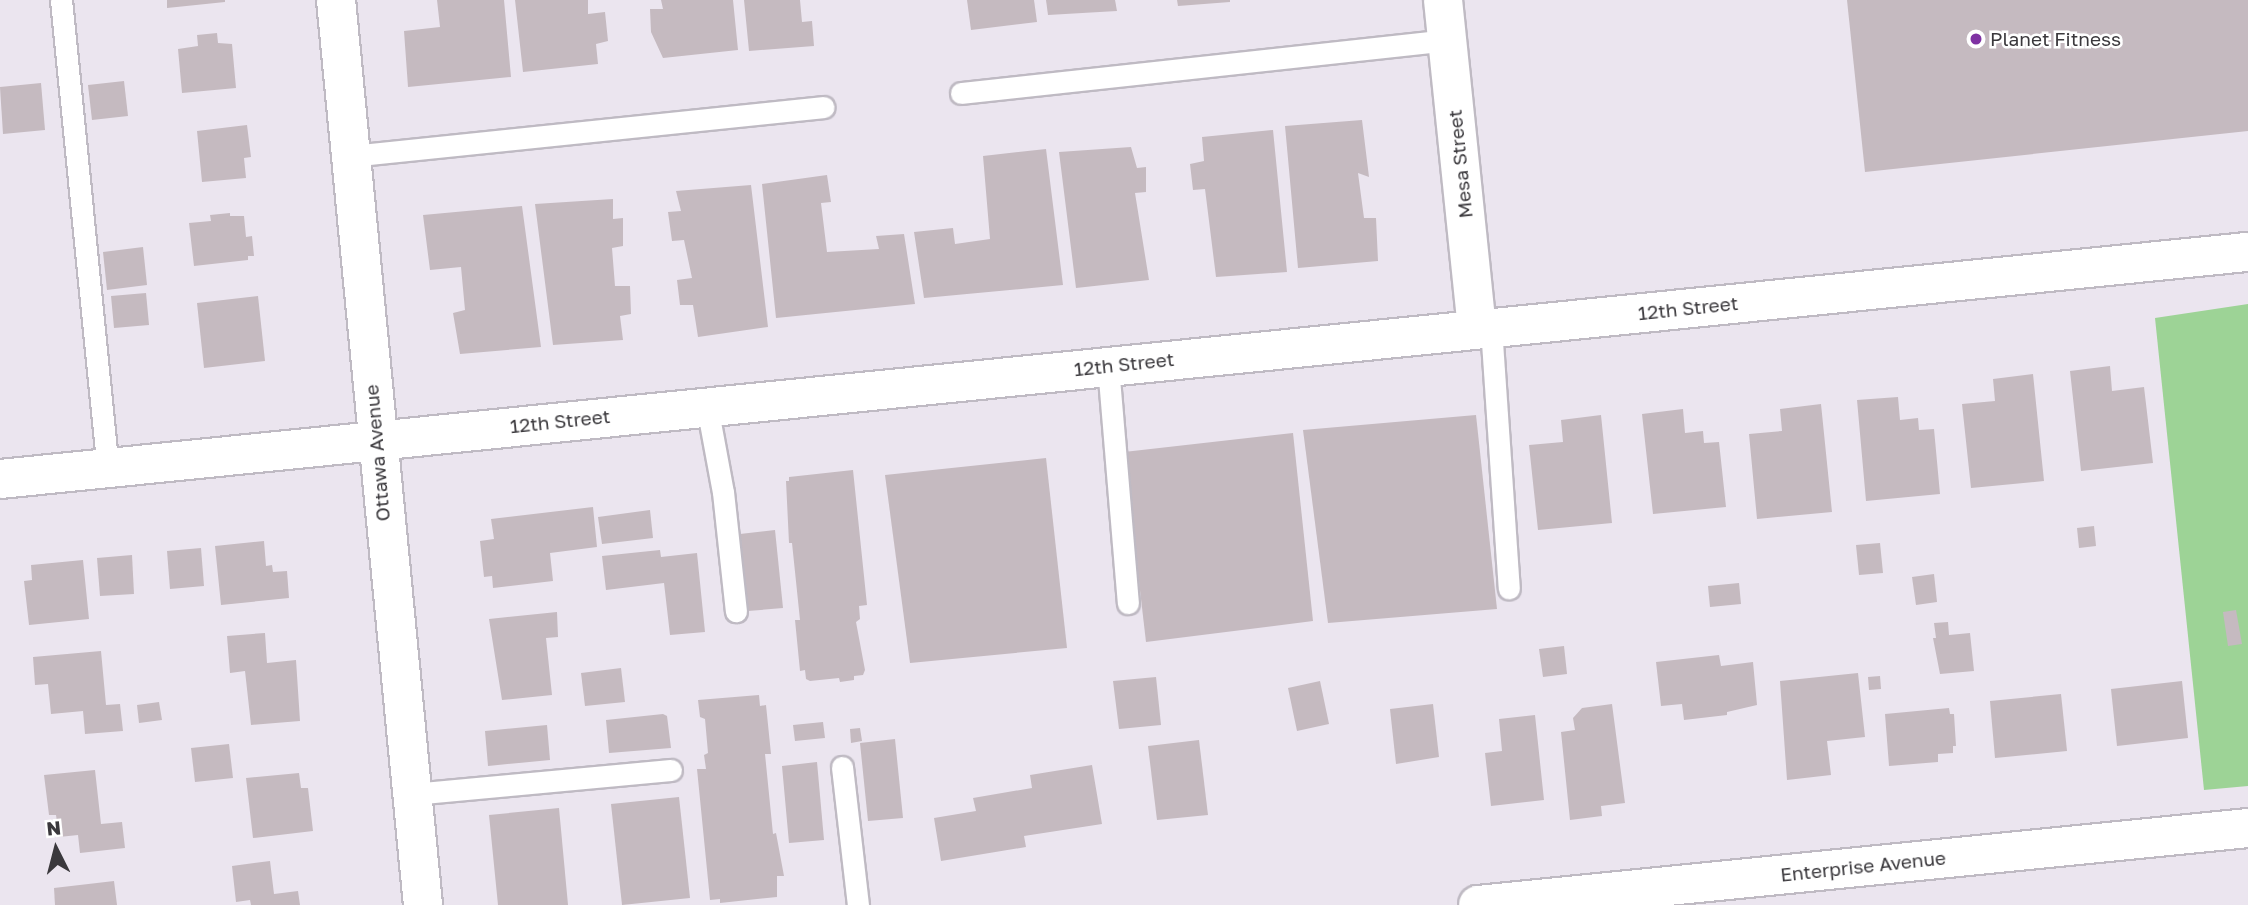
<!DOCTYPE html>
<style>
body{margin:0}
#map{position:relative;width:2248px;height:905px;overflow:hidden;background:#ebe5ef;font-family:"Golos Text",sans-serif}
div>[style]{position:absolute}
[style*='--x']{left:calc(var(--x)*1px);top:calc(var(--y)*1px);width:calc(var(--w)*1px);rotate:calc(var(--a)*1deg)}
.green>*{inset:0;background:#9dd396}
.building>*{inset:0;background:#c5bac0}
.roads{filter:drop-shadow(2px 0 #bfbac3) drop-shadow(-2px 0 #bfbac3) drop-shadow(0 2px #bfbac3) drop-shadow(0 -2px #bfbac3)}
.service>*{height:21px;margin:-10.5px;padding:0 10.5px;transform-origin:10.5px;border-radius:10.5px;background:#fff}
.minor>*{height:38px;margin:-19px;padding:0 19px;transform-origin:19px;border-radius:19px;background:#fff}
.tertiary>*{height:38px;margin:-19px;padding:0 19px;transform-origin:19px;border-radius:19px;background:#fff}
.dots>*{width:19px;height:19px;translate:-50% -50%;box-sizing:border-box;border:4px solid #fff;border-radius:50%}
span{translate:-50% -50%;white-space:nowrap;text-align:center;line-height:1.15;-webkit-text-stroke:5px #fff;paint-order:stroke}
.poi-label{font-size:19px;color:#3a383c}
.left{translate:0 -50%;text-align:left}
.street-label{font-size:19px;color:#3a383c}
.north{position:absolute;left:21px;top:814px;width:70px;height:70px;-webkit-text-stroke:5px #fff;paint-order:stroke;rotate:354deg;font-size:19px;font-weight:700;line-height:28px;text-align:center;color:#3a383c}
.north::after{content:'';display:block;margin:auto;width:24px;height:32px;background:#3a383c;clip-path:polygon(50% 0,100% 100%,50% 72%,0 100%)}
</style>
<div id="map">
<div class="green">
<i style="clip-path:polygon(2248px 304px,2248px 786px,2204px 790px,2155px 318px)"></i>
</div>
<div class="building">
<i style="clip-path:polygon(167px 0,225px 0,225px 2px,167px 8px)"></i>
<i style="clip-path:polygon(437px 0,504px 0,511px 77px,408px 87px,404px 31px,440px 27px)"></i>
<i style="clip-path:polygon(515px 0,588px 0,588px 14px,605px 12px,608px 41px,596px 44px,598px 64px,523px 72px)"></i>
<i style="clip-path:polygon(661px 0,733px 0,738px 50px,663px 58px,651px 32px,650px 9px,663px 9px)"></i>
<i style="clip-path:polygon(744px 0,800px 0,802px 22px,812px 21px,814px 46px,749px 51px)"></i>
<i style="clip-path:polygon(967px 0,1034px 0,1037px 22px,971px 30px)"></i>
<i style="clip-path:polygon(1046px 0,1115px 0,1117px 11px,1048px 15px)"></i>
<i style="clip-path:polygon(1177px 0,1230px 0,1230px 2px,1178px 6px)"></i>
<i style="clip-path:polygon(1847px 0,2248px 0,2248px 131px,1865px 172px)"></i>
<i style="clip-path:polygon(217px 33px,218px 43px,232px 44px,236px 88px,182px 93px,178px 49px,198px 46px,197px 35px)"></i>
<i style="clip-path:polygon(124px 81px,128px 116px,92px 120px,88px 85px)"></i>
<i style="clip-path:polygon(41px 83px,45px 130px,3px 134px,0 87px)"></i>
<i style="clip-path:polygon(1362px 120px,1369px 177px,1358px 173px,1364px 218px,1376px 218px,1378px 261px,1298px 268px,1285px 126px)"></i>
<i style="clip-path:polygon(247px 125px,251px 157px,244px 158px,246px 178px,202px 182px,197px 131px)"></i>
<i style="clip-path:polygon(1273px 130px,1287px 272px,1216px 277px,1205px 189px,1193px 190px,1190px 164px,1204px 161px,1202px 137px)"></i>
<i style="clip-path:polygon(1131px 147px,1137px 168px,1146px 167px,1146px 192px,1135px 193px,1149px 280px,1076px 288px,1059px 152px)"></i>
<i style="clip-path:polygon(1046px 149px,1063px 285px,924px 298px,914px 232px,953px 228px,955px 244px,990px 239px,983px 156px)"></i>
<i style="clip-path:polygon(827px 175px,831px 202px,821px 203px,827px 252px,879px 249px,876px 236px,904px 234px,915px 304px,776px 318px,762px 184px)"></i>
<i style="clip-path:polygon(751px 185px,768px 327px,698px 337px,693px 305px,680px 305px,677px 280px,692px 278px,684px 240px,672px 241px,668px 212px,681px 211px,676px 191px)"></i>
<i style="clip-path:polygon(613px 199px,613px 219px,623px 218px,623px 246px,612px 248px,615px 286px,630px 286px,631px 314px,620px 316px,623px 340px,553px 345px,535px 204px)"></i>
<i style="clip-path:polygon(522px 206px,541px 347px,460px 354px,453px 313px,465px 310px,461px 267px,430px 270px,423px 215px)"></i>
<i style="clip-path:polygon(230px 213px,230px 216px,244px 216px,246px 237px,252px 236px,254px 256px,248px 256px,248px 260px,194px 266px,189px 223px,211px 221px,210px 215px)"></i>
<i style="clip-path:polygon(143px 247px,147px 285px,107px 290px,103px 252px)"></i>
<i style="clip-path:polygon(146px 293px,149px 325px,114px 328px,111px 296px)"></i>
<i style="clip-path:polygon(258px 296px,265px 361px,204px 368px,197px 303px)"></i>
<i style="clip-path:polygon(2110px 366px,2112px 391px,2144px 387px,2153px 463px,2081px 471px,2070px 371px)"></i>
<i style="clip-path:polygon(2033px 374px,2044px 481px,1971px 488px,1962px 404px,1995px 401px,1993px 379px)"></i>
<i style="clip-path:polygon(1898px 397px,1900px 420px,1918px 418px,1919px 430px,1934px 429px,1940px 494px,1866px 501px,1857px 400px)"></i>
<i style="clip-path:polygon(1821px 404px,1832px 512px,1757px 519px,1749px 434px,1782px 431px,1780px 409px)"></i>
<i style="clip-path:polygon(1683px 409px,1685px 433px,1703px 431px,1704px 443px,1719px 442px,1726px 507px,1653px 514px,1642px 414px)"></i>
<i style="clip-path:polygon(1476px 415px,1497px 609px,1328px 623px,1303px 430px)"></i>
<i style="clip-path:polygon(1601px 415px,1612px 523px,1538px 530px,1529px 445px,1563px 442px,1561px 420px)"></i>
<i style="clip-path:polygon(1293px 433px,1313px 621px,1146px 642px,1124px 452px)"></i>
<i style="clip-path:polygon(1046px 458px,1067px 648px,910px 663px,885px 475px)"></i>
<i style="clip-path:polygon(853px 470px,867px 605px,859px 606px,860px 619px,856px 622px,865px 670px,863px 675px,854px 676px,854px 680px,840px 682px,839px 678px,810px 681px,806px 679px,805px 670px,800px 671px,795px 620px,800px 620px,792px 543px,789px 543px,786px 481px,789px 481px,789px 477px)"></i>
<i style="clip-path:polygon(593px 507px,597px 547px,550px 553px,553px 581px,493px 588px,492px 576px,484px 577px,480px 541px,494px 539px,491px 519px)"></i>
<i style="clip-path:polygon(650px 510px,653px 538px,602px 544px,598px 517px)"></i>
<i style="clip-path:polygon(2094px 526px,2096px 546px,2079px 548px,2077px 528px)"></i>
<i style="clip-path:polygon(775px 530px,783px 608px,748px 611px,740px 534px)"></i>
<i style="clip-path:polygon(264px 541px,266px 566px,272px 565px,273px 572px,287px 571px,289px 598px,221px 605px,215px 546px)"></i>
<i style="clip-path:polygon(1880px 543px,1883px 573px,1859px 575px,1856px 545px)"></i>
<i style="clip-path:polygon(201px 548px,204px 586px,170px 589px,167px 551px)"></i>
<i style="clip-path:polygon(660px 550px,661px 557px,697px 553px,705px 632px,670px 635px,664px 583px,606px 590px,602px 556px)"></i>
<i style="clip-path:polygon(132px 555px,134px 594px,100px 596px,97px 558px)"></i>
<i style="clip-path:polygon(83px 560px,89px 619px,29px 625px,24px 581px,32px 580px,31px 565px)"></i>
<i style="clip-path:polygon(1934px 574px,1937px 602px,1916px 605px,1912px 577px)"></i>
<i style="clip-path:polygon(1739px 583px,1741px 604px,1710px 607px,1708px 586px)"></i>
<i style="clip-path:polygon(2236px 610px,2242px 644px,2228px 646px,2223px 612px)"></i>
<i style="clip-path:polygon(557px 612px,558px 637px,546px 638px,552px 695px,502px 700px,489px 619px)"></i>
<i style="clip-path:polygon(1948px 622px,1949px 635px,1970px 633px,1974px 671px,1940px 674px,1933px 638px,1936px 638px,1934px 623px)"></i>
<i style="clip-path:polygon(265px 633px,267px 663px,296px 660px,300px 721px,251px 725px,245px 671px,230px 673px,227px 636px)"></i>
<i style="clip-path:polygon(1564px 646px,1567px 674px,1543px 677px,1539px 649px)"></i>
<i style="clip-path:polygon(101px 651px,106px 705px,120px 704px,123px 731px,85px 734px,83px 711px,51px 714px,48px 684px,35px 685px,33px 657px)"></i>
<i style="clip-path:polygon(1719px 655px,1721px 666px,1753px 662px,1757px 705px,1727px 712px,1727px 715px,1684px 720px,1682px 704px,1661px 706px,1656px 662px)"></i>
<i style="clip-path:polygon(621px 668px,625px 702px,585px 706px,581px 673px)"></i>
<i style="clip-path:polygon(1858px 673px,1865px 737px,1827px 741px,1831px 775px,1787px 780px,1780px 681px)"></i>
<i style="clip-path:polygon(1880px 676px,1881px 689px,1869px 690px,1868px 677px)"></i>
<i style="clip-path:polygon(1156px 677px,1161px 725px,1119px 729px,1113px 681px)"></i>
<i style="clip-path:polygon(1320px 681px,1329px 724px,1297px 731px,1288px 688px)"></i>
<i style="clip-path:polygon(2182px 681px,2188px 738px,2117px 746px,2111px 689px)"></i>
<i style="clip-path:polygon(2061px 694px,2067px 751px,1995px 758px,1990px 701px)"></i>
<i style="clip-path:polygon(759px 695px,760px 706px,766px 705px,771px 754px,765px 754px,773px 834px,776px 833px,784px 876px,777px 876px,777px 897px,720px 903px,720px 899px,710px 900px,697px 769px,706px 769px,704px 755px,708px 753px,705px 719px,700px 717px,698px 700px)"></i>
<i style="clip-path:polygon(159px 702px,162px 720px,139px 723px,137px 705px)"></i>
<i style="clip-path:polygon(1433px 704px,1439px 757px,1396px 764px,1390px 709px)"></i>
<i style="clip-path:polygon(1612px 704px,1625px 803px,1601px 806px,1602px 816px,1570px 820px,1561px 732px,1575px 730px,1573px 718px,1582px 708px)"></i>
<i style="clip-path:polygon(1949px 708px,1950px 714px,1954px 714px,1956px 746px,1953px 746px,1953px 753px,1938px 754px,1938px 762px,1889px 766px,1885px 714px)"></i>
<i style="clip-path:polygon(663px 714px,667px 716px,671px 748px,609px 753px,606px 720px)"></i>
<i style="clip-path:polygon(1535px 715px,1544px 800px,1491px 806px,1485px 753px,1502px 751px,1499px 719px)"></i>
<i style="clip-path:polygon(823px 722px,825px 738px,795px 741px,793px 725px)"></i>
<i style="clip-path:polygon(547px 725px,550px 760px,488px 766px,485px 731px)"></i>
<i style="clip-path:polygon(860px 728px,862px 741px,851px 743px,850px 729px)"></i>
<i style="clip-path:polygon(895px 739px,903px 818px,868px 821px,860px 743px)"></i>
<i style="clip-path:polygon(1199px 740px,1208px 815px,1157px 820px,1148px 746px)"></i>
<i style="clip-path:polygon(229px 744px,233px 778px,195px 782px,191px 748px)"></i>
<i style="clip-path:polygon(817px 762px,824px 840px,789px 843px,782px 766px)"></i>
<i style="clip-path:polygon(1092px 765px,1102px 824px,1024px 836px,1026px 847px,941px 861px,934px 818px,976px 811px,973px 798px,1032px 788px,1030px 775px)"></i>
<i style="clip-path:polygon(95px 770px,101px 824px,122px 822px,125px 848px,80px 853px,78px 835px,59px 837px,56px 815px,49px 815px,44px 775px)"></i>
<i style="clip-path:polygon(299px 773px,301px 788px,308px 788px,313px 831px,253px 838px,246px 778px)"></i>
<i style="clip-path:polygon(679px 797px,690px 898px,622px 905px,611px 804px)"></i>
<i style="clip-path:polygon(559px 808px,568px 905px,498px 905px,489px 815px)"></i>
<i style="clip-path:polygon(270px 861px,274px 894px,298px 891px,300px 905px,251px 905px,250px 900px,236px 902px,232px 866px)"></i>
<i style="clip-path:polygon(114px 881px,117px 905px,55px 905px,54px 888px)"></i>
</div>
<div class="roads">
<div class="service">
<i style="--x:61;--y:0;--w:470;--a:84.3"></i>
<i style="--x:961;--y:93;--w:489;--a:-6.2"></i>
<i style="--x:350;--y:156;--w:476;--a:-5.9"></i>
<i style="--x:1491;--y:327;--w:262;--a:86.1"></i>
<i style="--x:1108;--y:366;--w:238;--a:85.2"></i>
<i style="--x:707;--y:406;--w:87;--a:79.5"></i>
<i style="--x:723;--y:492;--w:120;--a:83.8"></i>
<i style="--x:842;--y:767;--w:139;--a:83.4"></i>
<i style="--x:412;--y:794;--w:260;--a:-5.3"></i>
</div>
<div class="minor">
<i style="--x:1443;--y:0;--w:331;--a:84.1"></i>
<i style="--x:0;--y:479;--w:2259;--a:-5.77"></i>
<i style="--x:1478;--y:905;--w:774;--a:-5.71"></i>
</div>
<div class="tertiary">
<i style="--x:336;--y:0;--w:909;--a:84.51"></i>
</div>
</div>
<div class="dots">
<i style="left:1976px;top:39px;background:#7f32a3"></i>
</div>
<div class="poi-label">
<span class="left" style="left:1990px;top:39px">Planet Fitness</span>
</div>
<div class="street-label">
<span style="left:1460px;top:164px;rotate:-96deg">Mesa Street</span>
<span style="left:1688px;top:308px;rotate:-6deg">12th Street</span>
<span style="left:1124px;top:364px;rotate:-6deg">12th Street</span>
<span style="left:560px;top:421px;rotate:-6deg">12th Street</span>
<span style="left:377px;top:453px;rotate:-95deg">Ottawa Avenue</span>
<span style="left:1863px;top:866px;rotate:-6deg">Enterprise Avenue</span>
</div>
<div class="north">N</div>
</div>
